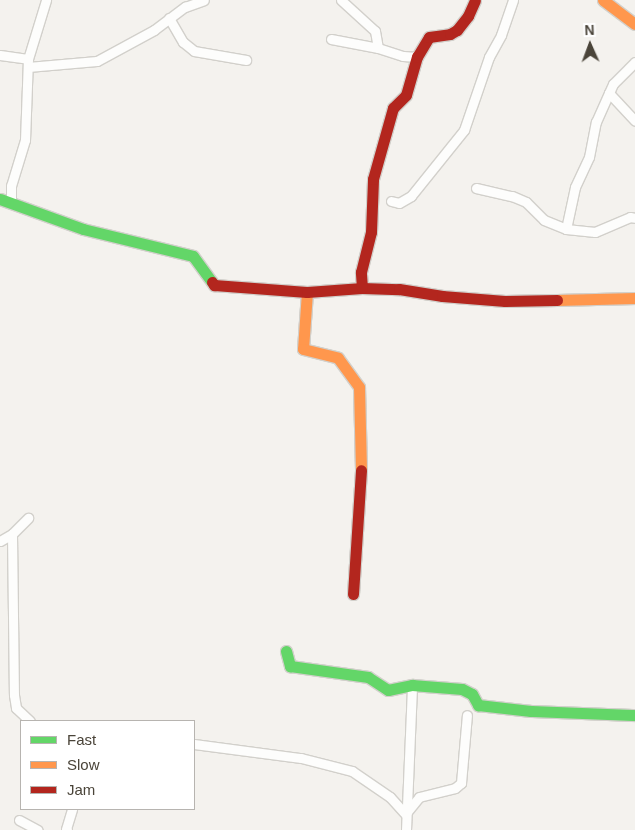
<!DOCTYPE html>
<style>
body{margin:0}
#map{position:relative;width:635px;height:830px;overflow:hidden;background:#f4f2ee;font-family:Helvetica,sans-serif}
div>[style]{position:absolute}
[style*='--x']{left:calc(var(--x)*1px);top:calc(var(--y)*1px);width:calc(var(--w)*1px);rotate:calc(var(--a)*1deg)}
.roads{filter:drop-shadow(1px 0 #d2d0cb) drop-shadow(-1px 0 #d2d0cb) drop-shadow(0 1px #d2d0cb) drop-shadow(0 -1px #d2d0cb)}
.street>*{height:9px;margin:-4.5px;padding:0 4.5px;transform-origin:4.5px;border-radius:4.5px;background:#fdfdfc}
.fast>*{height:11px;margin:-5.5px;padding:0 5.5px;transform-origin:5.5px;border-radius:5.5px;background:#63d668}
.slow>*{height:11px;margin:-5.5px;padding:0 5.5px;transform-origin:5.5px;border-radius:5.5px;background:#ff974d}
.jam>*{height:11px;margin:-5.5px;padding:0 5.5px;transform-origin:5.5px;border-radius:5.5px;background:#b3261e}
span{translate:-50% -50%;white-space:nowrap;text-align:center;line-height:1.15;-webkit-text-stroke:5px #fff;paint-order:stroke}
.legend{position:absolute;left:20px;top:720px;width:175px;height:90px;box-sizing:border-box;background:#fff;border:1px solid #b7b4b0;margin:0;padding:6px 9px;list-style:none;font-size:15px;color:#4a4439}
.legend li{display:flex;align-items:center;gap:10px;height:25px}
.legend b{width:25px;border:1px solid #b7b4b0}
.north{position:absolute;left:565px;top:20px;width:50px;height:50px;-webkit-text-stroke:4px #fff;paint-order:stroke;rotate:358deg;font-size:14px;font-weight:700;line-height:20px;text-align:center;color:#4a4439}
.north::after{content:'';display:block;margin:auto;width:18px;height:22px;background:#4a4439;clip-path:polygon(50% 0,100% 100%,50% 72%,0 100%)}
</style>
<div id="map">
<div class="roads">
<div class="street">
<i style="--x:341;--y:0;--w:46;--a:42.4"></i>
<i style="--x:375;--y:31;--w:17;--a:80"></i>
<i style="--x:378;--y:48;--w:26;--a:18"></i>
<i style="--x:403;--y:56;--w:14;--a:4"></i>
<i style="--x:169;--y:18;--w:28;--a:60"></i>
<i style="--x:183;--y:42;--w:14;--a:39"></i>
<i style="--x:194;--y:51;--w:53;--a:9.8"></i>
<i style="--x:331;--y:39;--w:48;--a:10.8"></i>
<i style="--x:0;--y:55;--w:28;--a:8"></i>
<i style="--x:635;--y:62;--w:31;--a:135"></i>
<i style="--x:613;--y:84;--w:10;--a:114"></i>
<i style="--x:609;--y:93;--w:38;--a:47"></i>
<i style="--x:28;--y:67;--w:69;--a:-5"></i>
<i style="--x:97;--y:61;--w:65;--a:-28.5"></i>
<i style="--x:154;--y:30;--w:39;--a:-37"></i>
<i style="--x:185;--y:7;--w:20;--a:-20"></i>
<i style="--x:476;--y:188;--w:37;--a:13"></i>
<i style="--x:512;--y:196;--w:15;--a:23"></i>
<i style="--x:526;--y:202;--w:25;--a:45"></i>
<i style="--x:544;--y:220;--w:24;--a:22"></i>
<i style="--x:566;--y:229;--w:29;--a:6"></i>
<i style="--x:595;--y:232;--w:38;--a:-23"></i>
<i style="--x:630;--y:217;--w:5;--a:11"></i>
<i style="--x:391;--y:201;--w:8;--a:14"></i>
<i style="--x:399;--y:203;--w:14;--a:-30"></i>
<i style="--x:411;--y:196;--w:85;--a:-51.2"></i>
<i style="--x:464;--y:130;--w:77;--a:-71.1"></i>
<i style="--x:489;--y:57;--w:25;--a:-61"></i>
<i style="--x:501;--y:35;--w:37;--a:-71"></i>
<i style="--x:11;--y:203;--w:17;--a:-90"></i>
<i style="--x:11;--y:186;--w:48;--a:-73.1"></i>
<i style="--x:25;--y:140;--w:81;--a:-87.9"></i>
<i style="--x:28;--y:59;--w:62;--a:-73"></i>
<i style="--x:566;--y:229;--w:43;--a:-77.9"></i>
<i style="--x:575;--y:187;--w:33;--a:-65"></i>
<i style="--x:589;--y:157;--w:36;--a:-79"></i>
<i style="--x:596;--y:122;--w:32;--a:-66"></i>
<i style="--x:12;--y:534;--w:161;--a:89.3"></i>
<i style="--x:14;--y:695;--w:13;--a:81"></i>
<i style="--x:16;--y:708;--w:19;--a:43"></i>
<i style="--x:0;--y:541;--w:14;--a:-30"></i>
<i style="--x:12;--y:534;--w:23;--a:-45"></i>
<i style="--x:194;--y:744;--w:108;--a:7.5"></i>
<i style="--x:301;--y:758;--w:53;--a:14.3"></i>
<i style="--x:352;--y:771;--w:46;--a:34.4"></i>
<i style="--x:390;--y:797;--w:24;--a:48"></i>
<i style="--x:407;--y:812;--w:19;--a:-51"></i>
<i style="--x:419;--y:797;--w:37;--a:-14"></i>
<i style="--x:455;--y:788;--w:8;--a:-40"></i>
<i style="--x:461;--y:783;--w:68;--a:-85"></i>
<i style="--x:19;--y:820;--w:21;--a:28"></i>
<i style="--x:67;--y:830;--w:1;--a:-135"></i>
<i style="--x:66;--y:829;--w:21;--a:-73"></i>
<i style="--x:406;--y:830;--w:145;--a:-87.6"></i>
</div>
<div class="fast">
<i style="--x:0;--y:199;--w:88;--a:19.9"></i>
<i style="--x:83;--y:229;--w:113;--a:13.8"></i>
<i style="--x:193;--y:256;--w:32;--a:54"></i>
<i style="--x:286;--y:651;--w:16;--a:75"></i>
<i style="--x:290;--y:666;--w:79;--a:8"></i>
<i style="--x:368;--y:677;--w:24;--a:33"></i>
<i style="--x:388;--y:690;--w:25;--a:-12"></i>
<i style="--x:412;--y:685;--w:50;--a:4.6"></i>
<i style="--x:462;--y:689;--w:11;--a:27"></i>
<i style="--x:472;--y:694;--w:13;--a:61"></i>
<i style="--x:478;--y:705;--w:53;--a:6.5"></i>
<i style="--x:531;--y:711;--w:104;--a:2.2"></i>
</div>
<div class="slow">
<i style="--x:603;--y:0;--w:40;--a:37"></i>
<i style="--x:307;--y:292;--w:57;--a:94"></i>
<i style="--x:303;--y:349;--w:36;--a:14"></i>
<i style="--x:338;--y:358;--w:36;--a:54"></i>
<i style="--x:359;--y:387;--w:83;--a:88.6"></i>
<i style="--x:557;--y:300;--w:78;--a:-1.5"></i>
</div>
<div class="jam">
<i style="--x:212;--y:282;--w:4;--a:56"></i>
<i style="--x:214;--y:285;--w:93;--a:4.3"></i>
<i style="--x:307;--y:292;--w:55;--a:-4.2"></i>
<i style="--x:362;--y:288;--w:37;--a:2"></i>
<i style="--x:399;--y:289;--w:44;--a:9.2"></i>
<i style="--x:442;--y:296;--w:63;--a:4.5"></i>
<i style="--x:505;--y:301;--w:52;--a:-1.1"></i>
<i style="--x:362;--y:288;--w:16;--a:-94"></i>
<i style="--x:361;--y:272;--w:41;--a:-76"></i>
<i style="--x:371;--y:232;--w:53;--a:-87.8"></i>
<i style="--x:373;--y:179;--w:74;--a:-74.3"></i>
<i style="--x:393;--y:108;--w:18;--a:-45"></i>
<i style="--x:406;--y:95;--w:40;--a:-74"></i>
<i style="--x:417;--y:57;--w:23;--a:-59"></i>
<i style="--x:429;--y:37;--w:21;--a:-8"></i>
<i style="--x:450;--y:34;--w:8;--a:-30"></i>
<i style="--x:457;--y:30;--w:18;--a:-52"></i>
<i style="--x:468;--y:16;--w:17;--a:-66"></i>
<i style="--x:353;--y:594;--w:124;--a:-86.3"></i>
</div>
</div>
<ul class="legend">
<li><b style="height:6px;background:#63d668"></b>Fast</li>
<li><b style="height:6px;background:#ff974d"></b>Slow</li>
<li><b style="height:6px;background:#b3261e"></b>Jam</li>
</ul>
<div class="north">N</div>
</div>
